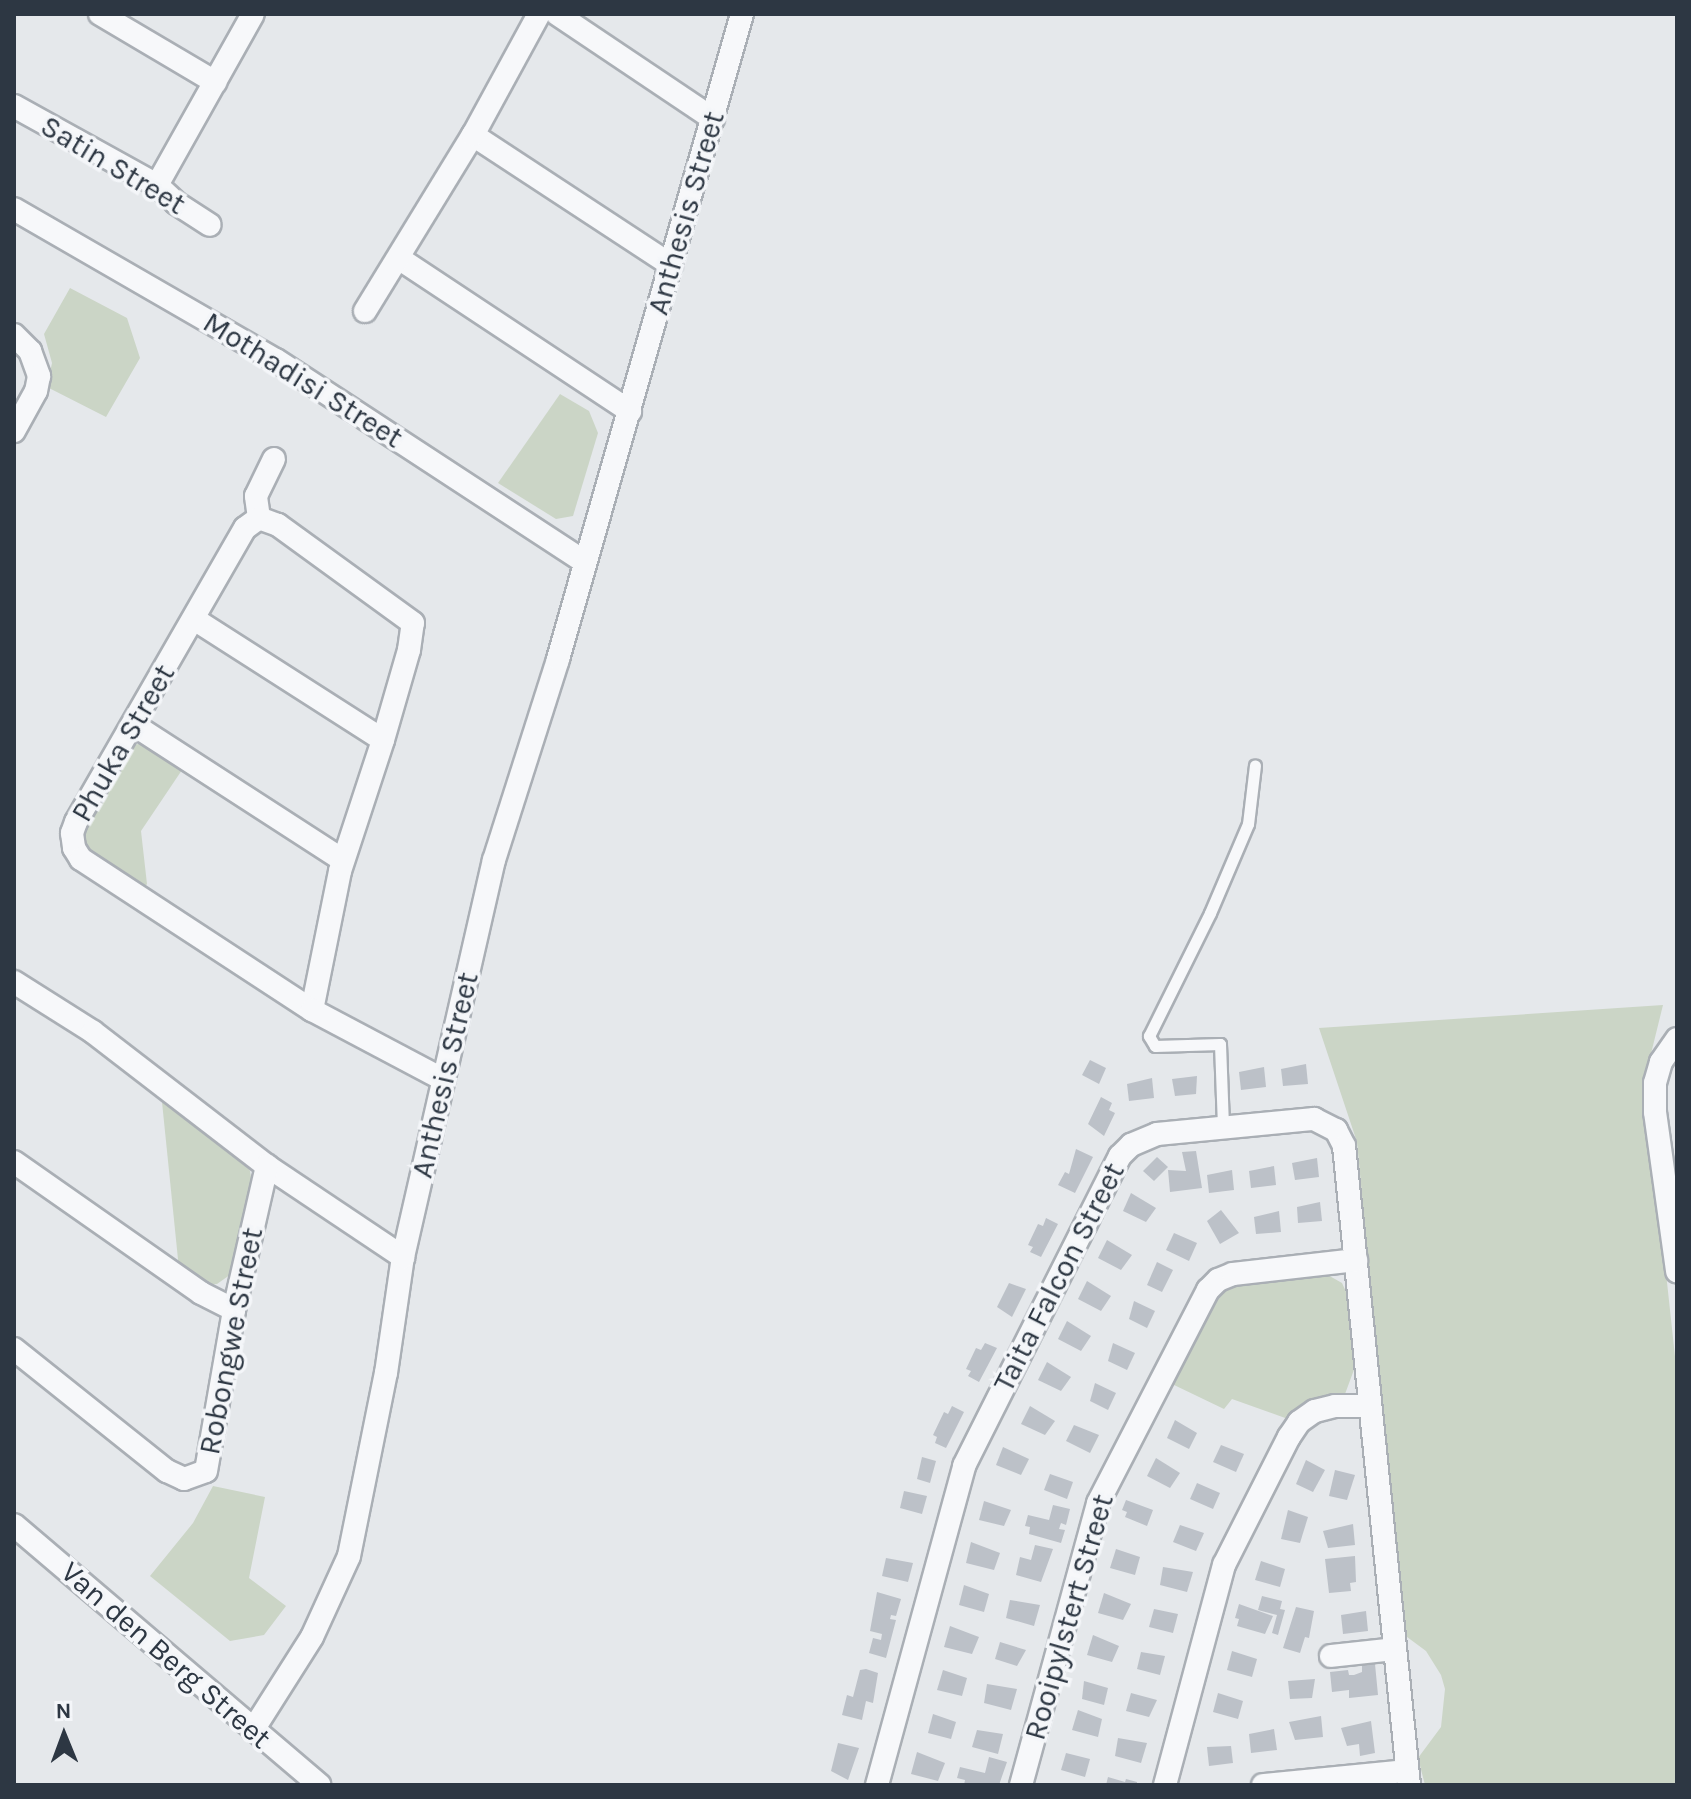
<!DOCTYPE html>
<style>
body{margin:0}
#map{position:relative;width:1691px;height:1799px;overflow:hidden;background:#e5e8eb;font-family:Karla,sans-serif}
div>[style]{position:absolute}
[style*='--x']{left:calc(var(--x)*1px);top:calc(var(--y)*1px);width:calc(var(--w)*1px);rotate:calc(var(--a)*1deg)}
.green>*{inset:0;background:#cbd5c6}
.building>*{inset:0;background:#bcc1c8}
.roads{filter:drop-shadow(2px 0 #aaafb5) drop-shadow(-2px 0 #aaafb5) drop-shadow(0 2px #aaafb5) drop-shadow(0 -2px #aaafb5)}
.lane>*{height:11px;margin:-5.5px;padding:0 5.5px;transform-origin:5.5px;border-radius:5.5px;background:#f7f8fa}
.street>*{height:22px;margin:-11px;padding:0 11px;transform-origin:11px;border-radius:11px;background:#f7f8fa}
span{translate:-50% -50%;white-space:nowrap;text-align:center;line-height:1.15;-webkit-text-stroke:7px #f4f6f9;paint-order:stroke}
.street-label{font-size:30px;color:#2d3743}
.frame{position:absolute;inset:0;border:16px solid #2d3743;pointer-events:none}
.north{position:absolute;left:24px;top:1695px;width:80px;height:80px;-webkit-text-stroke:6px #f4f6f9;paint-order:stroke;rotate:359deg;font-size:22px;font-weight:700;line-height:32px;text-align:center;color:#2d3743}
.north::after{content:'';display:block;margin:auto;width:28px;height:36px;background:#2d3743;clip-path:polygon(50% 0,100% 100%,50% 72%,0 100%)}
</style>
<div id="map">
<div class="green">
<i style="clip-path:polygon(70px 288px,127px 318px,140px 358px,106px 417px,47px 387px,52px 363px,44px 334px)"></i>
<i style="clip-path:polygon(560px 394px,589px 411px,598px 433px,573px 516px,556px 519px,498px 483px)"></i>
<i style="clip-path:polygon(144px 743px,184px 767px,141px 831px,147px 884px,142px 891px,88px 851px,83px 831px,125px 753px,133px 745px)"></i>
<i style="clip-path:polygon(1663px 1005px,1645px 1078px,1677px 1375px,1677px 1785px,1425px 1785px,1418px 1758px,1441px 1727px,1445px 1689px,1441px 1675px,1426px 1651px,1403px 1634px,1357px 1142px,1319px 1028px)"></i>
<i style="clip-path:polygon(162px 1102px,243px 1158px,250px 1171px,253px 1190px,234px 1272px,217px 1284px,206px 1285px,179px 1269px)"></i>
<i style="clip-path:polygon(1326px 1274px,1342px 1283px,1348px 1296px,1355px 1367px,1345px 1394px,1307px 1404px,1288px 1419px,1232px 1399px,1224px 1409px,1172px 1384px,1216px 1296px,1226px 1286px)"></i>
<i style="clip-path:polygon(213px 1486px,265px 1497px,249px 1578px,286px 1606px,264px 1635px,230px 1641px,150px 1576px,193px 1523px)"></i>
</div>
<div class="building">
<i style="clip-path:polygon(1090px 1060px,1106px 1068px,1099px 1084px,1082px 1075px)"></i>
<i style="clip-path:polygon(1306px 1064px,1308px 1084px,1283px 1086px,1281px 1069px)"></i>
<i style="clip-path:polygon(1264px 1067px,1266px 1087px,1241px 1090px,1239px 1072px)"></i>
<i style="clip-path:polygon(1197px 1076px,1196px 1094px,1175px 1096px,1172px 1079px)"></i>
<i style="clip-path:polygon(1152px 1078px,1154px 1098px,1129px 1101px,1127px 1084px)"></i>
<i style="clip-path:polygon(1101px 1097px,1112px 1103px,1109px 1110px,1115px 1113px,1104px 1136px,1088px 1124px)"></i>
<i style="clip-path:polygon(1076px 1149px,1093px 1157px,1075px 1193px,1058px 1185px,1065px 1172px,1069px 1174px)"></i>
<i style="clip-path:polygon(1196px 1151px,1202px 1188px,1170px 1192px,1168px 1170px,1186px 1171px,1182px 1152px)"></i>
<i style="clip-path:polygon(1157px 1157px,1168px 1167px,1154px 1181px,1143px 1171px)"></i>
<i style="clip-path:polygon(1317px 1158px,1319px 1177px,1295px 1180px,1292px 1163px)"></i>
<i style="clip-path:polygon(1274px 1166px,1276px 1185px,1251px 1188px,1249px 1171px)"></i>
<i style="clip-path:polygon(1232px 1170px,1234px 1190px,1209px 1193px,1207px 1175px)"></i>
<i style="clip-path:polygon(1131px 1193px,1156px 1208px,1146px 1222px,1123px 1211px)"></i>
<i style="clip-path:polygon(1320px 1202px,1322px 1221px,1298px 1223px,1297px 1207px)"></i>
<i style="clip-path:polygon(1221px 1210px,1239px 1233px,1220px 1244px,1207px 1221px)"></i>
<i style="clip-path:polygon(1279px 1211px,1281px 1232px,1256px 1234px,1254px 1217px)"></i>
<i style="clip-path:polygon(1046px 1218px,1058px 1224px,1041px 1257px,1030px 1252px,1033px 1247px,1028px 1245px,1038px 1224px,1043px 1226px)"></i>
<i style="clip-path:polygon(1174px 1233px,1197px 1243px,1189px 1261px,1166px 1250px)"></i>
<i style="clip-path:polygon(1107px 1240px,1132px 1255px,1121px 1270px,1098px 1258px)"></i>
<i style="clip-path:polygon(1157px 1262px,1173px 1270px,1162px 1292px,1147px 1285px)"></i>
<i style="clip-path:polygon(1087px 1281px,1111px 1296px,1101px 1311px,1078px 1299px)"></i>
<i style="clip-path:polygon(1009px 1283px,1026px 1289px,1012px 1317px,997px 1307px)"></i>
<i style="clip-path:polygon(1134px 1301px,1155px 1311px,1147px 1328px,1129px 1319px)"></i>
<i style="clip-path:polygon(1067px 1321px,1091px 1336px,1081px 1351px,1058px 1339px)"></i>
<i style="clip-path:polygon(985px 1343px,997px 1348px,979px 1382px,968px 1376px,971px 1371px,966px 1369px,976px 1348px,981px 1350px)"></i>
<i style="clip-path:polygon(1113px 1343px,1135px 1353px,1127px 1370px,1108px 1361px)"></i>
<i style="clip-path:polygon(1047px 1362px,1071px 1377px,1061px 1391px,1038px 1380px)"></i>
<i style="clip-path:polygon(1095px 1383px,1116px 1393px,1108px 1410px,1090px 1401px)"></i>
<i style="clip-path:polygon(952px 1406px,964px 1412px,946px 1448px,935px 1443px,937px 1437px,933px 1435px,944px 1412px,948px 1414px)"></i>
<i style="clip-path:polygon(1030px 1406px,1055px 1421px,1045px 1435px,1021px 1424px)"></i>
<i style="clip-path:polygon(1175px 1420px,1197px 1433px,1189px 1449px,1167px 1438px)"></i>
<i style="clip-path:polygon(1074px 1425px,1099px 1435px,1090px 1453px,1066px 1441px)"></i>
<i style="clip-path:polygon(1221px 1445px,1244px 1454px,1236px 1472px,1213px 1462px)"></i>
<i style="clip-path:polygon(1003px 1447px,1029px 1459px,1021px 1475px,996px 1465px)"></i>
<i style="clip-path:polygon(922px 1457px,936px 1461px,930px 1483px,917px 1479px)"></i>
<i style="clip-path:polygon(1156px 1458px,1180px 1473px,1170px 1488px,1147px 1476px)"></i>
<i style="clip-path:polygon(1306px 1460px,1325px 1470px,1313px 1492px,1296px 1484px)"></i>
<i style="clip-path:polygon(1335px 1470px,1355px 1475px,1347px 1500px,1329px 1496px)"></i>
<i style="clip-path:polygon(1050px 1474px,1073px 1482px,1067px 1499px,1044px 1490px)"></i>
<i style="clip-path:polygon(1197px 1483px,1220px 1493px,1213px 1509px,1190px 1499px)"></i>
<i style="clip-path:polygon(904px 1491px,927px 1496px,922px 1514px,900px 1508px)"></i>
<i style="clip-path:polygon(1126px 1500px,1153px 1510px,1147px 1526px,1125px 1517px,1127px 1512px,1122px 1510px)"></i>
<i style="clip-path:polygon(984px 1501px,1011px 1510px,1004px 1526px,979px 1520px)"></i>
<i style="clip-path:polygon(1053px 1505px,1070px 1509px,1066px 1525px,1061px 1523px,1059px 1529px,1065px 1530px,1061px 1543px,1029px 1534px,1030px 1527px,1025px 1526px,1028px 1515px,1049px 1520px)"></i>
<i style="clip-path:polygon(1288px 1510px,1308px 1517px,1300px 1543px,1281px 1539px)"></i>
<i style="clip-path:polygon(1353px 1524px,1355px 1545px,1328px 1548px,1323px 1531px)"></i>
<i style="clip-path:polygon(1180px 1525px,1204px 1533px,1196px 1551px,1173px 1542px)"></i>
<i style="clip-path:polygon(971px 1542px,1000px 1553px,994px 1570px,966px 1563px)"></i>
<i style="clip-path:polygon(1035px 1545px,1053px 1549px,1041px 1582px,1016px 1575px,1020px 1557px,1031px 1560px)"></i>
<i style="clip-path:polygon(1116px 1549px,1140px 1557px,1135px 1575px,1110px 1568px)"></i>
<i style="clip-path:polygon(1355px 1556px,1356px 1582px,1350px 1583px,1351px 1591px,1329px 1593px,1325px 1559px)"></i>
<i style="clip-path:polygon(886px 1558px,913px 1563px,908px 1582px,882px 1576px)"></i>
<i style="clip-path:polygon(1261px 1561px,1285px 1569px,1280px 1587px,1255px 1580px)"></i>
<i style="clip-path:polygon(1163px 1567px,1193px 1572px,1187px 1592px,1160px 1585px)"></i>
<i style="clip-path:polygon(964px 1585px,989px 1594px,984px 1612px,959px 1605px)"></i>
<i style="clip-path:polygon(877px 1592px,901px 1599px,896px 1616px,891px 1615px,890px 1619px,896px 1620px,886px 1658px,869px 1653px,873px 1638px,881px 1640px,882px 1634px,870px 1631px)"></i>
<i style="clip-path:polygon(1104px 1593px,1131px 1604px,1123px 1620px,1098px 1613px)"></i>
<i style="clip-path:polygon(1262px 1596px,1282px 1601px,1280px 1609px,1285px 1610px,1278px 1635px,1272px 1633px,1277px 1615px,1258px 1610px)"></i>
<i style="clip-path:polygon(1010px 1600px,1040px 1605px,1034px 1626px,1006px 1618px)"></i>
<i style="clip-path:polygon(1239px 1604px,1273px 1616px,1265px 1634px,1237px 1626px,1239px 1619px,1235px 1618px)"></i>
<i style="clip-path:polygon(1296px 1607px,1314px 1611px,1309px 1638px,1305px 1637px,1300px 1653px,1283px 1648px)"></i>
<i style="clip-path:polygon(1154px 1609px,1178px 1614px,1173px 1633px,1149px 1627px)"></i>
<i style="clip-path:polygon(1366px 1611px,1368px 1631px,1343px 1634px,1341px 1615px)"></i>
<i style="clip-path:polygon(950px 1626px,979px 1637px,972px 1654px,944px 1647px)"></i>
<i style="clip-path:polygon(1093px 1635px,1119px 1646px,1112px 1662px,1087px 1655px)"></i>
<i style="clip-path:polygon(1000px 1642px,1026px 1650px,1017px 1666px,995px 1659px)"></i>
<i style="clip-path:polygon(1232px 1651px,1257px 1659px,1252px 1677px,1227px 1670px)"></i>
<i style="clip-path:polygon(1141px 1652px,1165px 1656px,1160px 1675px,1137px 1669px)"></i>
<i style="clip-path:polygon(1375px 1664px,1378px 1695px,1349px 1698px,1349px 1690px,1332px 1692px,1330px 1672px,1348px 1670px,1349px 1675px,1354px 1675px,1362px 1672px,1362px 1665px)"></i>
<i style="clip-path:polygon(866px 1669px,878px 1673px,873px 1703px,866px 1701px,862px 1720px,842px 1715px,847px 1695px,853px 1697px,860px 1670px)"></i>
<i style="clip-path:polygon(943px 1670px,967px 1678px,962px 1696px,937px 1690px)"></i>
<i style="clip-path:polygon(1315px 1679px,1312px 1698px,1290px 1699px,1288px 1681px)"></i>
<i style="clip-path:polygon(1084px 1681px,1108px 1688px,1104px 1705px,1082px 1699px)"></i>
<i style="clip-path:polygon(987px 1684px,1017px 1689px,1011px 1710px,984px 1703px)"></i>
<i style="clip-path:polygon(1131px 1693px,1157px 1700px,1149px 1717px,1126px 1711px)"></i>
<i style="clip-path:polygon(1218px 1693px,1243px 1701px,1238px 1719px,1213px 1712px)"></i>
<i style="clip-path:polygon(1078px 1710px,1102px 1719px,1098px 1737px,1072px 1730px)"></i>
<i style="clip-path:polygon(933px 1714px,956px 1722px,951px 1739px,928px 1733px)"></i>
<i style="clip-path:polygon(1321px 1716px,1323px 1737px,1295px 1740px,1289px 1722px)"></i>
<i style="clip-path:polygon(1371px 1721px,1375px 1753px,1360px 1756px,1359px 1744px,1347px 1746px,1341px 1728px)"></i>
<i style="clip-path:polygon(1274px 1729px,1277px 1750px,1251px 1753px,1249px 1734px)"></i>
<i style="clip-path:polygon(977px 1730px,1003px 1734px,998px 1754px,972px 1747px)"></i>
<i style="clip-path:polygon(1118px 1738px,1147px 1743px,1141px 1763px,1115px 1756px)"></i>
<i style="clip-path:polygon(838px 1743px,859px 1748px,848px 1780px,831px 1771px)"></i>
<i style="clip-path:polygon(1231px 1746px,1233px 1763px,1209px 1766px,1207px 1747px)"></i>
<i style="clip-path:polygon(917px 1752px,945px 1763px,938px 1781px,911px 1774px)"></i>
<i style="clip-path:polygon(1066px 1753px,1090px 1759px,1085px 1777px,1061px 1770px)"></i>
<i style="clip-path:polygon(989px 1757px,1007px 1762px,999px 1785px,964px 1785px,965px 1780px,957px 1778px,960px 1767px,985px 1773px)"></i>
<i style="clip-path:polygon(1108px 1777px,1125px 1782px,1126px 1779px,1137px 1782px,1137px 1785px,1106px 1785px)"></i>
</div>
<div class="roads">
<div class="lane">
<i style="--x:1223;--y:1126;--w:82;--a:-92.1"></i>
<i style="--x:1220;--y:1044;--w:65;--a:178.2"></i>
<i style="--x:1155;--y:1046;--w:12;--a:-121"></i>
<i style="--x:1149;--y:1036;--w:137;--a:-63.6"></i>
<i style="--x:1210;--y:913;--w:97;--a:-66.9"></i>
<i style="--x:1248;--y:824;--w:59;--a:-83.2"></i>
</div>
<div class="street">
<i style="--x:100;--y:14;--w:134;--a:30.6"></i>
<i style="--x:557;--y:14;--w:188;--a:33.9"></i>
<i style="--x:14;--y:106;--w:163;--a:28.9"></i>
<i style="--x:157;--y:185;--w:26;--a:43"></i>
<i style="--x:176;--y:203;--w:40;--a:32.9"></i>
<i style="--x:473;--y:135;--w:237;--a:33.3"></i>
<i style="--x:157;--y:185;--w:196;--a:-60.7"></i>
<i style="--x:14;--y:209;--w:302;--a:30"></i>
<i style="--x:276;--y:360;--w:369;--a:33.2"></i>
<i style="--x:400;--y:259;--w:276;--a:33.5"></i>
<i style="--x:365;--y:311;--w:206;--a:-58.5"></i>
<i style="--x:473;--y:135;--w:138;--a:-61.4"></i>
<i style="--x:14;--y:335;--w:23;--a:45"></i>
<i style="--x:30;--y:351;--w:27;--a:70"></i>
<i style="--x:39;--y:376;--w:15;--a:101"></i>
<i style="--x:36;--y:391;--w:46;--a:118.8"></i>
<i style="--x:259;--y:518;--w:22;--a:-98"></i>
<i style="--x:256;--y:496;--w:41;--a:-64.1"></i>
<i style="--x:194;--y:619;--w:224;--a:32.6"></i>
<i style="--x:134;--y:725;--w:249;--a:32.9"></i>
<i style="--x:14;--y:982;--w:93;--a:32.3"></i>
<i style="--x:93;--y:1032;--w:220;--a:37.6"></i>
<i style="--x:267;--y:1166;--w:164;--a:33.8"></i>
<i style="--x:312;--y:1010;--w:142;--a:-78.6"></i>
<i style="--x:340;--y:871;--w:138;--a:-71.8"></i>
<i style="--x:383;--y:740;--w:94;--a:-73.9"></i>
<i style="--x:409;--y:650;--w:27;--a:-82"></i>
<i style="--x:413;--y:623;--w:167;--a:-144"></i>
<i style="--x:278;--y:525;--w:20;--a:-160"></i>
<i style="--x:259;--y:518;--w:17;--a:144"></i>
<i style="--x:245;--y:528;--w:339;--a:119.9"></i>
<i style="--x:76;--y:822;--w:12;--a:110"></i>
<i style="--x:72;--y:833;--w:15;--a:82"></i>
<i style="--x:74;--y:848;--w:13;--a:58"></i>
<i style="--x:81;--y:859;--w:276;--a:33.2"></i>
<i style="--x:312;--y:1010;--w:149;--a:27.9"></i>
<i style="--x:1677;--y:1039;--w:28;--a:125"></i>
<i style="--x:1661;--y:1062;--w:22;--a:106"></i>
<i style="--x:1655;--y:1083;--w:29;--a:90"></i>
<i style="--x:1655;--y:1112;--w:161;--a:82.1"></i>
<i style="--x:14;--y:1162;--w:228;--a:35"></i>
<i style="--x:201;--y:1293;--w:37;--a:27"></i>
<i style="--x:14;--y:1349;--w:196;--a:38.6"></i>
<i style="--x:167;--y:1471;--w:19;--a:25"></i>
<i style="--x:184;--y:1479;--w:23;--a:-20"></i>
<i style="--x:206;--y:1471;--w:163;--a:-80.1"></i>
<i style="--x:234;--y:1310;--w:148;--a:-77.1"></i>
<i style="--x:14;--y:1525;--w:401;--a:40.4"></i>
<i style="--x:1331;--y:1656;--w:64;--a:-6.2"></i>
<i style="--x:253;--y:1730;--w:110;--a:-57.6"></i>
<i style="--x:312;--y:1637;--w:89;--a:-65.4"></i>
<i style="--x:349;--y:1556;--w:187;--a:-78.6"></i>
<i style="--x:386;--y:1373;--w:117;--a:-81.7"></i>
<i style="--x:403;--y:1257;--w:407;--a:-77.1"></i>
<i style="--x:494;--y:860;--w:211;--a:-72.3"></i>
<i style="--x:558;--y:659;--w:671;--a:-74.08"></i>
<i style="--x:877;--y:1785;--w:331;--a:-74.7"></i>
<i style="--x:964;--y:1466;--w:347;--a:-63.3"></i>
<i style="--x:1120;--y:1156;--w:16;--a:-45"></i>
<i style="--x:1131;--y:1145;--w:28;--a:-23"></i>
<i style="--x:1157;--y:1134;--w:158;--a:-5.5"></i>
<i style="--x:1314;--y:1119;--w:25;--a:27"></i>
<i style="--x:1336;--y:1130;--w:18;--a:63"></i>
<i style="--x:1344;--y:1146;--w:642;--a:84.19"></i>
<i style="--x:1021;--y:1785;--w:292;--a:-74.7"></i>
<i style="--x:1098;--y:1503;--w:240;--a:-62.7"></i>
<i style="--x:1208;--y:1290;--w:14;--a:-45"></i>
<i style="--x:1218;--y:1280;--w:16;--a:-22"></i>
<i style="--x:1233;--y:1274;--w:124;--a:-6.5"></i>
<i style="--x:1165;--y:1785;--w:228;--a:-75"></i>
<i style="--x:1224;--y:1565;--w:144;--a:-63.1"></i>
<i style="--x:1289;--y:1437;--w:18;--a:-56"></i>
<i style="--x:1299;--y:1422;--w:19;--a:-35"></i>
<i style="--x:1315;--y:1411;--w:21;--a:-14"></i>
<i style="--x:1335;--y:1406;--w:35;--a:0"></i>
<i style="--x:1263;--y:1785;--w:144;--a:-5.6"></i>
</div>
</div>
<div class="street-label">
<span style="left:113px;top:165px;rotate:31deg">Satin Street</span>
<span style="left:686px;top:213px;rotate:-74deg">Anthesis Street</span>
<span style="left:303px;top:380px;rotate:32deg">Mothadisi Street</span>
<span style="left:123px;top:743px;rotate:-60deg">Phuka Street</span>
<span style="left:445px;top:1075px;rotate:-77deg">Anthesis Street</span>
<span style="left:1059px;top:1277px;rotate:-63deg">Taita Falcon Street</span>
<span style="left:231px;top:1341px;rotate:-79deg">Robongwe Street</span>
<span style="left:1069px;top:1617px;rotate:-74deg">Rooipylstert Street</span>
<span style="left:166px;top:1655px;rotate:41deg">Van den Berg Street</span>
</div>
<div class="frame"></div>
<div class="north">N</div>
</div>
